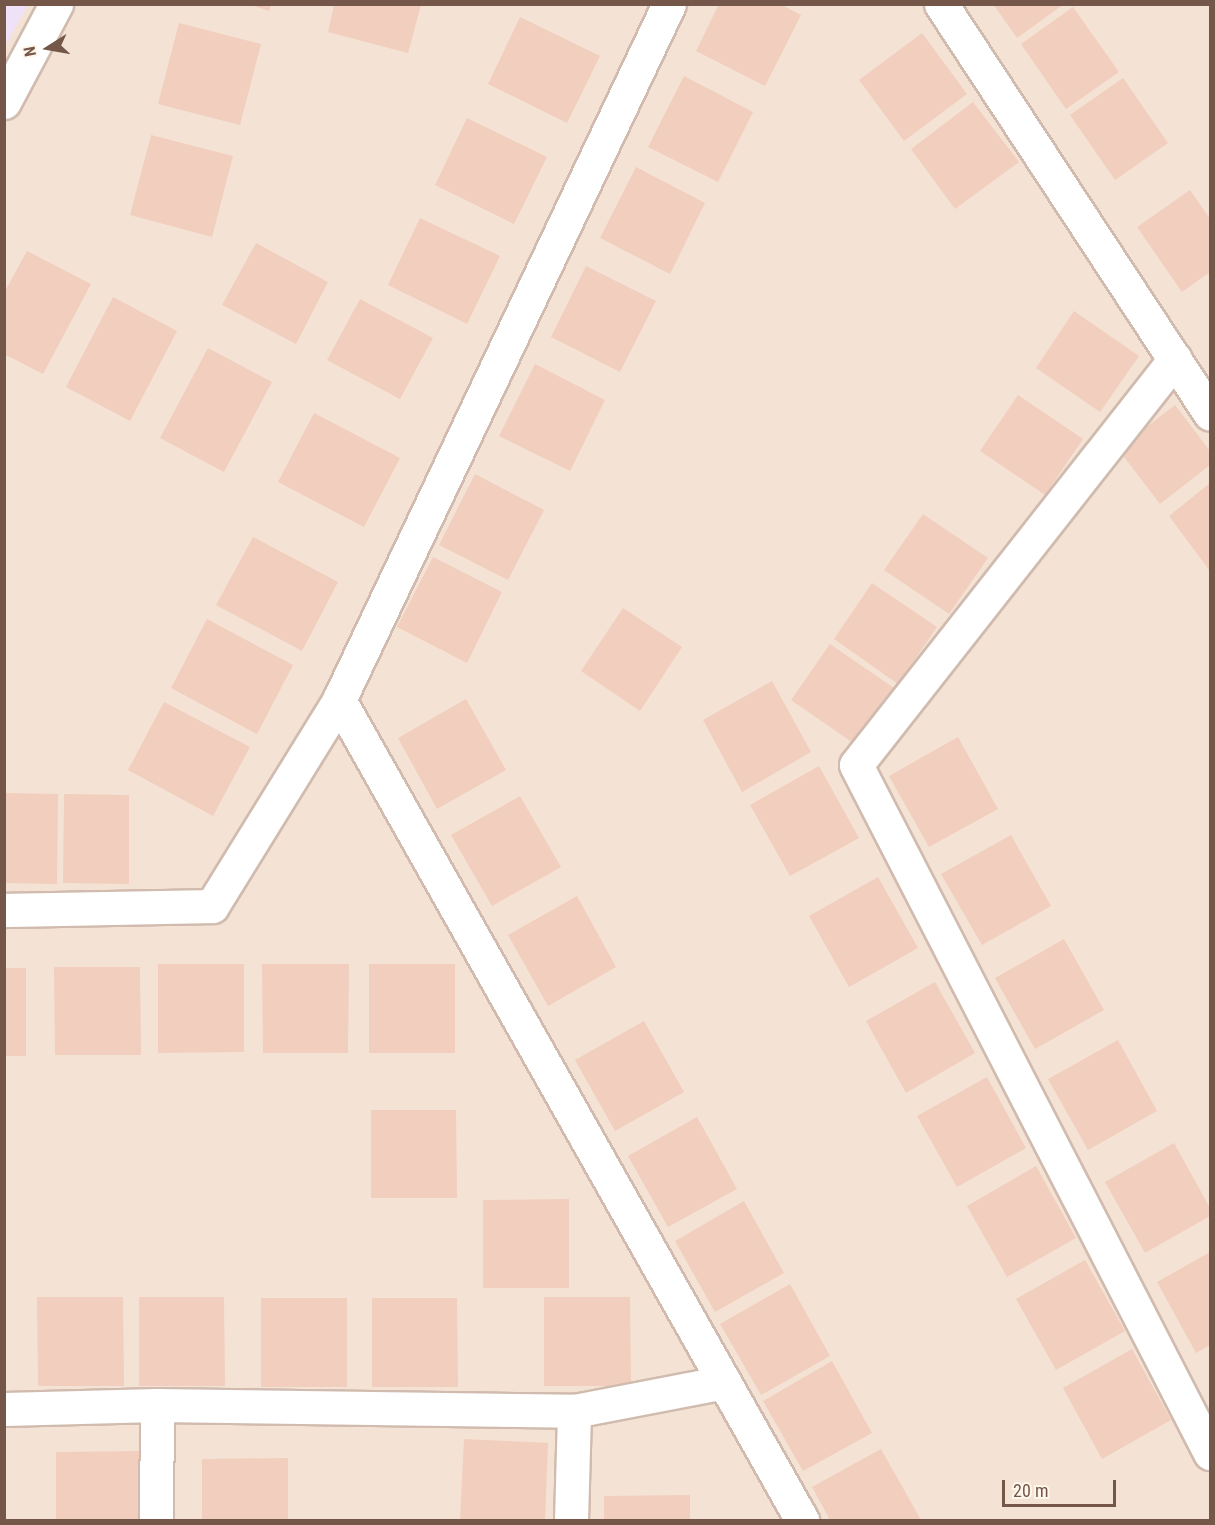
<!DOCTYPE html>
<style>
body{margin:0}
#map{position:relative;width:1215px;height:1525px;overflow:hidden;background:#fcf2e5;font-family:"Roboto Condensed",sans-serif}
div>[style]{position:absolute}
[style*='--x']{left:calc(var(--x)*1px);top:calc(var(--y)*1px);width:calc(var(--w)*1px);rotate:calc(var(--a)*1deg)}
.residential>*{inset:0;background:#f4e3d4}
.education>*{inset:0;background:#efe2f8}
.building>*{inset:0;background:#f1cebd}
.roads{filter:drop-shadow(2px 0 #d0bbae) drop-shadow(-2px 0 #d0bbae) drop-shadow(0 2px #d0bbae) drop-shadow(0 -2px #d0bbae)}
.street>*{height:33px;margin:-16.5px;padding:0 16.5px;transform-origin:16.5px;border-radius:16.5px;background:#fff}
span{translate:-50% -50%;white-space:nowrap;text-align:center;line-height:1.15;-webkit-text-stroke:5px #fff6ec;paint-order:stroke}
.frame{position:absolute;inset:0;border:6px solid #75574a;pointer-events:none}
.north{position:absolute;left:18px;top:18px;width:60px;height:60px;-webkit-text-stroke:4px #fff6ec;paint-order:stroke;rotate:259deg;font-size:16px;font-weight:700;line-height:24px;text-align:center;color:#75574a}
.north::after{content:'';display:block;margin:auto;width:21px;height:27px;background:#75574a;clip-path:polygon(50% 0,100% 100%,50% 72%,0 100%)}
.scale{position:absolute;left:1002px;top:1480px;width:114px;height:27px;box-sizing:border-box;border:3px solid #75574a;border-top:0;padding-left:8px;font-size:18px;line-height:21px;white-space:nowrap;color:#75574a;-webkit-text-stroke:4px #fff6ec;paint-order:stroke}
</style>
<div id="map">
<div class="residential">
<i style="clip-path:polygon(5px 5px,1210px 5px,1210px 1520px,5px 1520px)"></i>
</div>
<div class="education">
<i style="clip-path:polygon(5px 4px,28px 5px,5px 46px,4px 5px)"></i>
</div>
<div class="building">
<i style="clip-path:polygon(248px 4px,271px 4px,269px 11px)"></i>
<i style="clip-path:polygon(719px 4px,780px 4px,801px 15px,765px 86px,696px 51px)"></i>
<i style="clip-path:polygon(993px 4px,1064px 4px,1017px 38px)"></i>
<i style="clip-path:polygon(334px 5px,421px 5px,408px 53px,328px 32px)"></i>
<i style="clip-path:polygon(1073px 7px,1119px 72px,1066px 109px,1021px 44px)"></i>
<i style="clip-path:polygon(520px 17px,600px 56px,567px 123px,488px 84px)"></i>
<i style="clip-path:polygon(179px 23px,261px 44px,240px 125px,158px 104px)"></i>
<i style="clip-path:polygon(922px 33px,967px 94px,904px 141px,859px 80px)"></i>
<i style="clip-path:polygon(684px 76px,753px 112px,718px 182px,648px 147px)"></i>
<i style="clip-path:polygon(1123px 78px,1168px 143px,1115px 180px,1070px 115px)"></i>
<i style="clip-path:polygon(973px 102px,1019px 162px,955px 209px,911px 149px)"></i>
<i style="clip-path:polygon(467px 118px,547px 157px,514px 224px,435px 185px)"></i>
<i style="clip-path:polygon(151px 135px,233px 156px,212px 237px,130px 215px)"></i>
<i style="clip-path:polygon(636px 167px,705px 203px,670px 274px,600px 238px)"></i>
<i style="clip-path:polygon(1190px 190px,1210px 219px,1210px 272px,1182px 292px,1137px 227px)"></i>
<i style="clip-path:polygon(420px 218px,500px 256px,467px 324px,388px 285px)"></i>
<i style="clip-path:polygon(256px 243px,328px 282px,296px 344px,222px 305px)"></i>
<i style="clip-path:polygon(27px 251px,91px 284px,43px 374px,4px 354px,4px 293px)"></i>
<i style="clip-path:polygon(586px 266px,656px 301px,620px 372px,551px 337px)"></i>
<i style="clip-path:polygon(113px 297px,177px 331px,130px 421px,66px 387px)"></i>
<i style="clip-path:polygon(360px 299px,433px 338px,400px 399px,327px 360px)"></i>
<i style="clip-path:polygon(1074px 311px,1139px 356px,1100px 412px,1036px 368px)"></i>
<i style="clip-path:polygon(208px 348px,272px 382px,224px 472px,160px 438px)"></i>
<i style="clip-path:polygon(535px 364px,605px 400px,570px 471px,499px 436px)"></i>
<i style="clip-path:polygon(1018px 395px,1083px 439px,1045px 495px,980px 451px)"></i>
<i style="clip-path:polygon(1175px 405px,1210px 451px,1210px 465px,1160px 504px,1118px 449px)"></i>
<i style="clip-path:polygon(314px 413px,400px 458px,364px 527px,278px 482px)"></i>
<i style="clip-path:polygon(475px 474px,544px 510px,508px 580px,439px 545px)"></i>
<i style="clip-path:polygon(1210px 483px,1210px 571px,1169px 516px)"></i>
<i style="clip-path:polygon(923px 514px,988px 558px,949px 614px,884px 570px)"></i>
<i style="clip-path:polygon(253px 537px,338px 582px,302px 651px,216px 605px)"></i>
<i style="clip-path:polygon(433px 557px,502px 592px,467px 663px,397px 627px)"></i>
<i style="clip-path:polygon(872px 583px,937px 627px,898px 684px,834px 639px)"></i>
<i style="clip-path:polygon(623px 608px,682px 647px,640px 711px,581px 671px)"></i>
<i style="clip-path:polygon(207px 619px,293px 665px,257px 734px,171px 688px)"></i>
<i style="clip-path:polygon(830px 644px,894px 688px,856px 745px,791px 700px)"></i>
<i style="clip-path:polygon(772px 681px,811px 752px,742px 792px,703px 720px)"></i>
<i style="clip-path:polygon(466px 699px,506px 770px,437px 809px,398px 738px)"></i>
<i style="clip-path:polygon(164px 702px,250px 747px,213px 816px,128px 770px)"></i>
<i style="clip-path:polygon(958px 737px,998px 809px,929px 847px,889px 776px)"></i>
<i style="clip-path:polygon(819px 766px,859px 838px,790px 876px,750px 805px)"></i>
<i style="clip-path:polygon(4px 793px,58px 794px,57px 884px,4px 883px)"></i>
<i style="clip-path:polygon(64px 794px,129px 795px,129px 884px,63px 883px)"></i>
<i style="clip-path:polygon(520px 796px,561px 867px,492px 906px,451px 835px)"></i>
<i style="clip-path:polygon(1011px 835px,1051px 906px,982px 945px,941px 874px)"></i>
<i style="clip-path:polygon(878px 877px,918px 948px,849px 987px,809px 916px)"></i>
<i style="clip-path:polygon(577px 896px,616px 967px,548px 1006px,508px 935px)"></i>
<i style="clip-path:polygon(1064px 939px,1104px 1010px,1035px 1049px,995px 978px)"></i>
<i style="clip-path:polygon(158px 964px,244px 964px,244px 1052px,158px 1053px)"></i>
<i style="clip-path:polygon(262px 964px,349px 964px,348px 1053px,263px 1053px)"></i>
<i style="clip-path:polygon(369px 964px,455px 964px,455px 1053px,369px 1053px)"></i>
<i style="clip-path:polygon(54px 967px,140px 967px,141px 1055px,55px 1055px)"></i>
<i style="clip-path:polygon(4px 968px,26px 968px,26px 1056px,4px 1056px)"></i>
<i style="clip-path:polygon(935px 982px,975px 1053px,906px 1093px,866px 1021px)"></i>
<i style="clip-path:polygon(644px 1021px,684px 1092px,615px 1131px,575px 1060px)"></i>
<i style="clip-path:polygon(1118px 1040px,1157px 1111px,1088px 1150px,1048px 1079px)"></i>
<i style="clip-path:polygon(987px 1077px,1026px 1148px,957px 1187px,917px 1116px)"></i>
<i style="clip-path:polygon(371px 1110px,456px 1110px,457px 1198px,371px 1198px)"></i>
<i style="clip-path:polygon(697px 1117px,737px 1189px,668px 1227px,628px 1156px)"></i>
<i style="clip-path:polygon(1174px 1143px,1210px 1208px,1210px 1216px,1145px 1253px,1105px 1182px)"></i>
<i style="clip-path:polygon(1036px 1166px,1076px 1238px,1007px 1277px,967px 1206px)"></i>
<i style="clip-path:polygon(569px 1199px,569px 1288px,483px 1288px,483px 1200px)"></i>
<i style="clip-path:polygon(744px 1201px,784px 1273px,715px 1312px,675px 1241px)"></i>
<i style="clip-path:polygon(1210px 1252px,1210px 1345px,1196px 1353px,1157px 1282px)"></i>
<i style="clip-path:polygon(1085px 1260px,1125px 1331px,1056px 1370px,1016px 1299px)"></i>
<i style="clip-path:polygon(790px 1284px,830px 1356px,761px 1395px,720px 1324px)"></i>
<i style="clip-path:polygon(37px 1297px,123px 1297px,124px 1386px,38px 1386px)"></i>
<i style="clip-path:polygon(139px 1297px,224px 1297px,225px 1386px,139px 1386px)"></i>
<i style="clip-path:polygon(544px 1297px,630px 1297px,631px 1386px,544px 1386px)"></i>
<i style="clip-path:polygon(261px 1298px,347px 1298px,347px 1387px,261px 1387px)"></i>
<i style="clip-path:polygon(372px 1298px,457px 1298px,458px 1387px,372px 1387px)"></i>
<i style="clip-path:polygon(1132px 1349px,1171px 1420px,1102px 1459px,1063px 1388px)"></i>
<i style="clip-path:polygon(832px 1361px,872px 1433px,803px 1471px,763px 1401px)"></i>
<i style="clip-path:polygon(464px 1439px,548px 1443px,545px 1520px,460px 1520px)"></i>
<i style="clip-path:polygon(881px 1449px,921px 1520px,830px 1520px,812px 1487px)"></i>
<i style="clip-path:polygon(142px 1451px,142px 1520px,56px 1520px,56px 1452px)"></i>
<i style="clip-path:polygon(288px 1458px,288px 1520px,202px 1520px,202px 1459px)"></i>
<i style="clip-path:polygon(690px 1495px,690px 1520px,604px 1520px,604px 1496px)"></i>
</div>
<div class="roads">
<div class="street">
<i style="--x:941;--y:4;--w:490;--a:56.7"></i>
<i style="--x:4;--y:102;--w:111;--a:-62"></i>
<i style="--x:1175;--y:359;--w:516;--a:128.16"></i>
<i style="--x:856;--y:765;--w:774;--a:62.77"></i>
<i style="--x:339;--y:700;--w:942;--a:60.55"></i>
<i style="--x:4;--y:910;--w:208;--a:-1.1"></i>
<i style="--x:212;--y:906;--w:242;--a:-58.3"></i>
<i style="--x:339;--y:700;--w:770;--a:-64.63"></i>
<i style="--x:4;--y:1409;--w:153;--a:-1.5"></i>
<i style="--x:157;--y:1405;--w:417;--a:0.8"></i>
<i style="--x:574;--y:1411;--w:153;--a:-10.9"></i>
<i style="--x:156;--y:1520;--w:115;--a:-89.5"></i>
<i style="--x:571;--y:1520;--w:109;--a:-88.4"></i>
</div>
</div>
<div class="frame"></div>
<div class="north">N</div>
<div class="scale">20 m</div>
</div>
